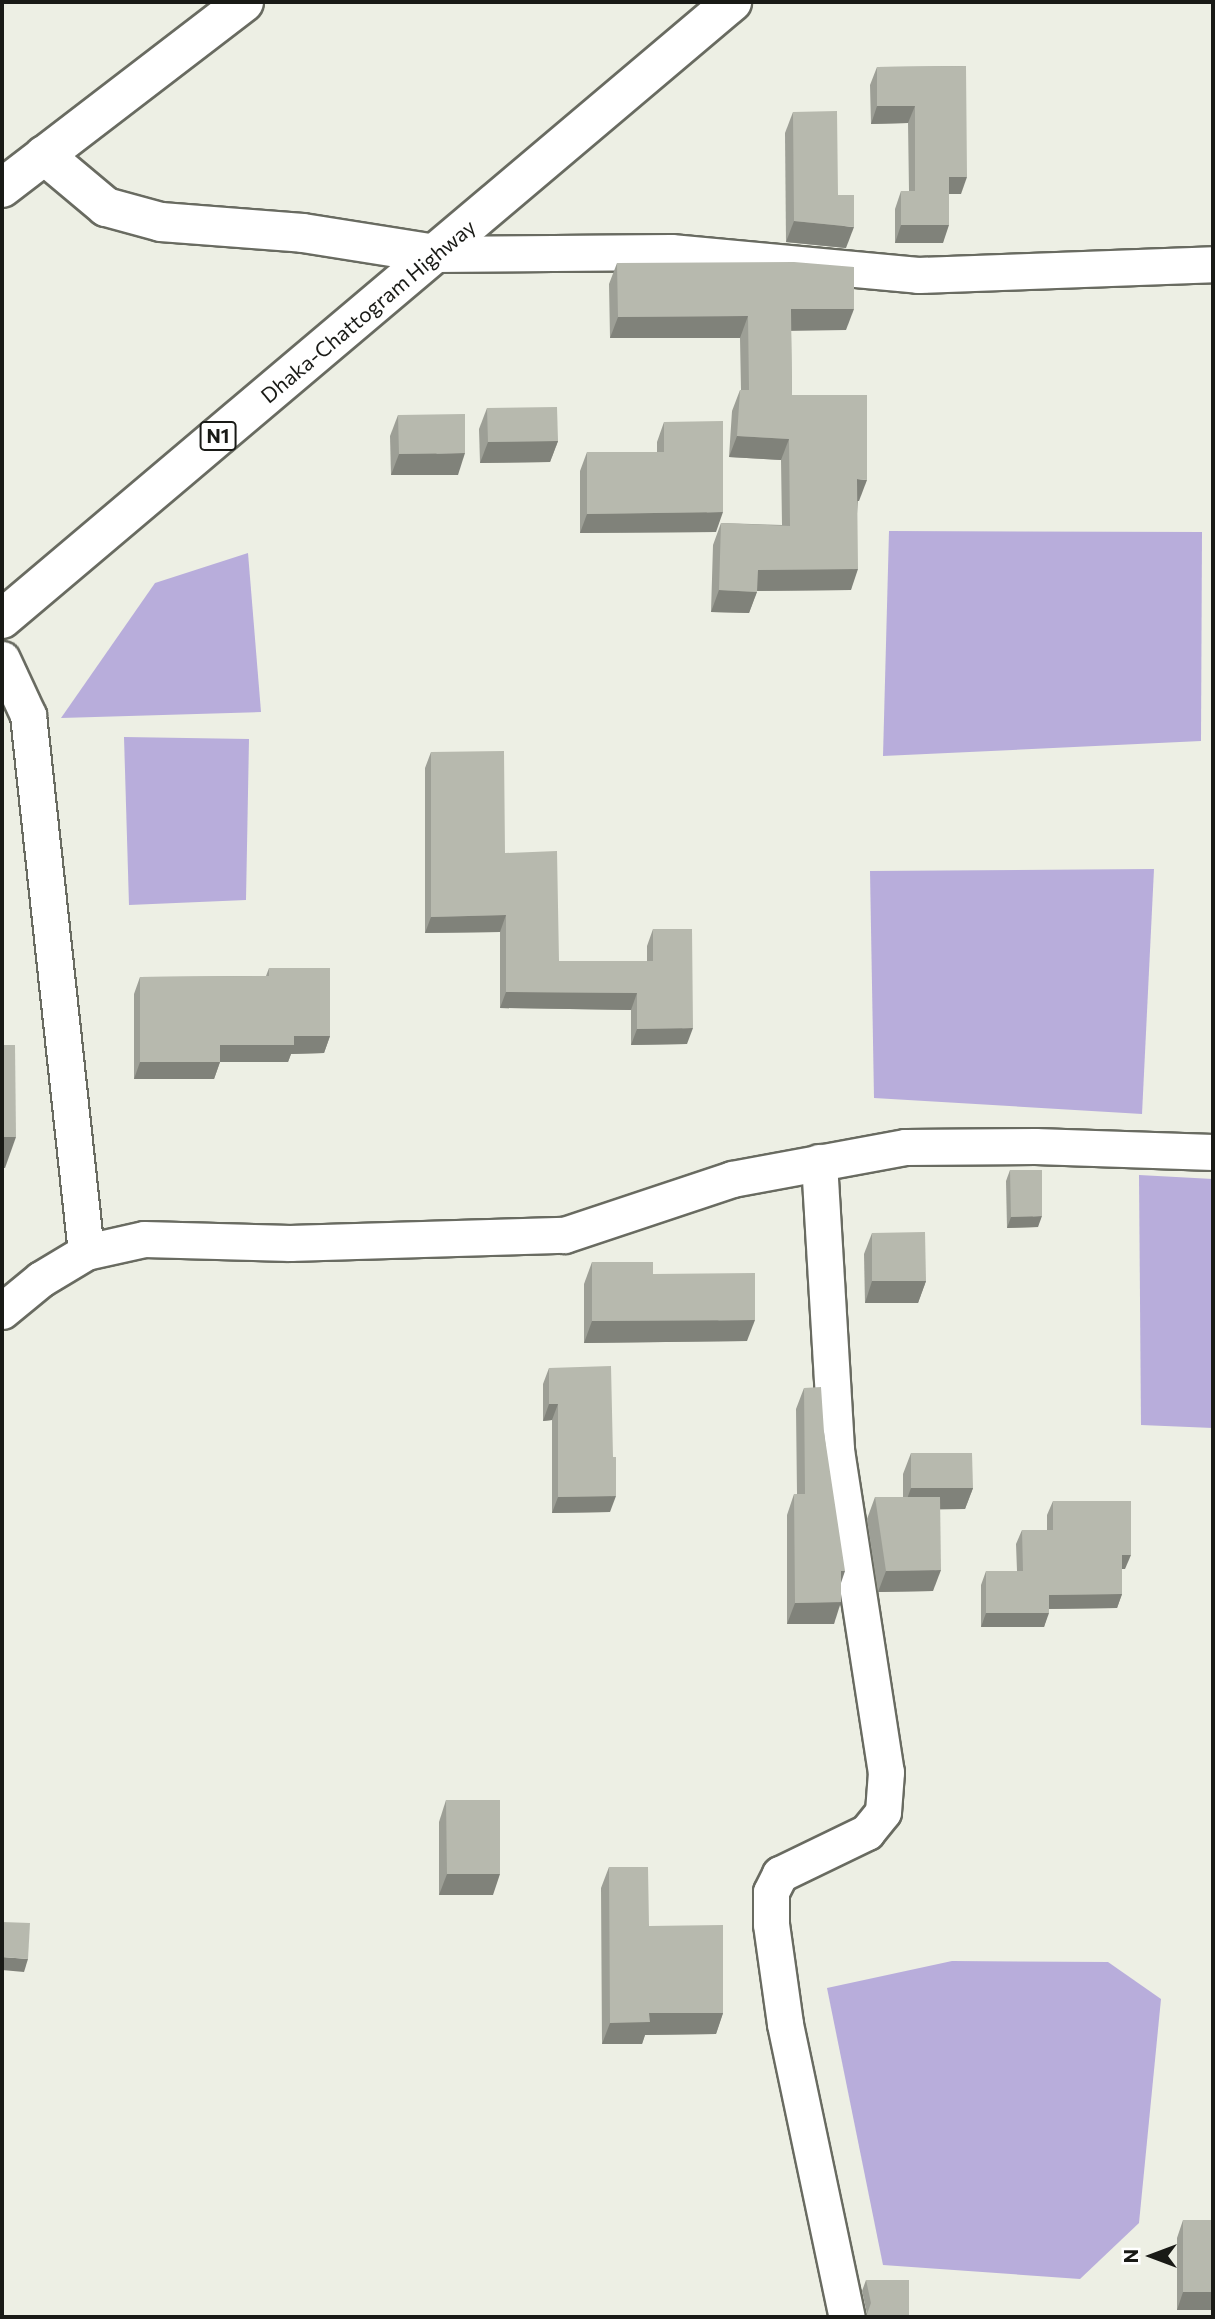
<!DOCTYPE html>
<style>
body{margin:0}
#map{position:relative;width:1215px;height:2319px;overflow:hidden;background:#edefe4;font-family:Commissioner,sans-serif}
div>[style]{position:absolute}
[style*='--x']{left:calc(var(--x)*1px);top:calc(var(--y)*1px);width:calc(var(--w)*1px);rotate:calc(var(--a)*1deg)}
.water>*{inset:0;background:#b8addb}
.roads{filter:drop-shadow(2px 0 #696b61) drop-shadow(-2px 0 #696b61) drop-shadow(0 2px #696b61) drop-shadow(0 -2px #696b61)}
.street>*{height:35px;margin:-17.5px;padding:0 17.5px;transform-origin:17.5px;border-radius:17.5px;background:#fff}
.highway>*{height:38px;margin:-19px;padding:0 19px;transform-origin:19px;border-radius:19px;background:#fff}
.wall>*{inset:0;background:#9d9f96}
.shaded-wall>*{inset:0;background:#80827a}
.building>*{inset:0;background:#b7b9ae}
span{translate:-50% -50%;white-space:nowrap;text-align:center;line-height:1.15;-webkit-text-stroke:7px #fff;paint-order:stroke}
.shield-label span{padding:2px 5px;background:#fff;border:2px solid;border-radius:5px;-webkit-text-stroke-width:0}
.shield-label{font-size:19px;color:#191a16;font-weight:700}
.street-label{font-size:21px;color:#191a16}
.frame{position:absolute;inset:0;border:4px solid #191a16;pointer-events:none}
.north{position:absolute;left:1117px;top:2221px;width:70px;height:70px;-webkit-text-stroke:5px #fff;paint-order:stroke;rotate:270deg;font-size:19px;font-weight:700;line-height:28px;text-align:center;color:#191a16}
.north::after{content:'';display:block;margin:auto;width:24px;height:32px;background:#191a16;clip-path:polygon(50% 0,100% 100%,50% 72%,0 100%)}
</style>
<div id="map">
<div class="water">
<i style="clip-path:polygon(889px 531px,1202px 532px,1201px 741px,883px 756px)"></i>
<i style="clip-path:polygon(248px 553px,261px 712px,61px 718px,155px 583px)"></i>
<i style="clip-path:polygon(124px 737px,249px 739px,246px 900px,129px 905px)"></i>
<i style="clip-path:polygon(1154px 869px,1142px 1114px,874px 1098px,870px 871px)"></i>
<i style="clip-path:polygon(1139px 1175px,1213px 1179px,1213px 1428px,1141px 1425px)"></i>
<i style="clip-path:polygon(952px 1961px,1108px 1962px,1161px 1999px,1139px 2223px,1080px 2279px,883px 2265px,827px 1988px)"></i>
</div>
<div class="roads">
<div class="street">
<i style="--x:435;--y:254;--w:236;--a:-0.5"></i>
<i style="--x:671;--y:252;--w:248;--a:5.3"></i>
<i style="--x:918;--y:275;--w:295;--a:-2.1"></i>
<i style="--x:2;--y:659;--w:62;--a:65.1"></i>
<i style="--x:28;--y:715;--w:540;--a:83.84"></i>
<i style="--x:819;--y:1162;--w:289;--a:86.6"></i>
<i style="--x:836;--y:1450;--w:326;--a:81.2"></i>
<i style="--x:886;--y:1772;--w:40;--a:94.3"></i>
<i style="--x:883;--y:1812;--w:26;--a:129"></i>
<i style="--x:867;--y:1832;--w:97;--a:154.2"></i>
<i style="--x:780;--y:1874;--w:20;--a:117"></i>
<i style="--x:771;--y:1892;--w:32;--a:90"></i>
<i style="--x:771;--y:1924;--w:101;--a:82"></i>
<i style="--x:785;--y:2024;--w:299;--a:78.1"></i>
<i style="--x:2;--y:1311;--w:50;--a:-39.4"></i>
<i style="--x:41;--y:1279;--w:52;--a:-31"></i>
<i style="--x:86;--y:1252;--w:59;--a:-12.6"></i>
<i style="--x:144;--y:1239;--w:146;--a:1.6"></i>
<i style="--x:290;--y:1243;--w:274;--a:-1.7"></i>
<i style="--x:564;--y:1235;--w:177;--a:-18.4"></i>
<i style="--x:732;--y:1179;--w:176;--a:-10.5"></i>
<i style="--x:905;--y:1147;--w:130;--a:-0.4"></i>
<i style="--x:1035;--y:1146;--w:178;--a:1.9"></i>
</div>
<div class="highway">
<i style="--x:44;--y:155;--w:81;--a:40"></i>
<i style="--x:106;--y:207;--w:57;--a:15.3"></i>
<i style="--x:161;--y:222;--w:142;--a:4.4"></i>
<i style="--x:303;--y:233;--w:134;--a:9"></i>
<i style="--x:2;--y:188;--w:305;--a:-37.5"></i>
<i style="--x:2;--y:619;--w:956;--a:-40.2"></i>
</div>
</div>
<div class="wall">
<i style="clip-path:polygon(966px 66px,961px 194px,949px 194px,943px 243px,895px 243px,895px 209px,901px 191px,909px 191px,908px 123px,871px 124px,870px 85px,877px 67px)"></i>
<i style="clip-path:polygon(793px 112px,838px 195px,846px 248px,786px 242px,785px 133px)"></i>
<i style="clip-path:polygon(617px 263px,846px 330px,791px 330px,792px 395px,859px 501px,858px 501px,851px 590px,757px 591px,749px 613px,711px 612px,713px 545px,721px 523px,782px 525px,781px 460px,729px 457px,732px 411px,740px 390px,741px 390px,740px 338px,610px 338px,609px 284px)"></i>
<i style="clip-path:polygon(487px 408px,558px 441px,550px 462px,480px 463px,479px 429px)"></i>
<i style="clip-path:polygon(398px 415px,458px 475px,391px 475px,390px 436px)"></i>
<i style="clip-path:polygon(664px 422px,716px 532px,580px 533px,580px 471px,587px 452px,657px 452px,657px 442px)"></i>
<i style="clip-path:polygon(431px 752px,505px 853px,559px 961px,647px 961px,647px 946px,653px 929px,687px 1044px,631px 1045px,631px 1010px,500px 1008px,500px 932px,425px 933px,425px 768px)"></i>
<i style="clip-path:polygon(269px 968px,330px 1036px,324px 1053px,291px 1054px,288px 1062px,220px 1062px,214px 1079px,134px 1079px,134px 994px,140px 977px,266px 976px)"></i>
<i style="clip-path:polygon(1010px 1170px,1038px 1227px,1007px 1228px,1006px 1181px)"></i>
<i style="clip-path:polygon(872px 1233px,926px 1281px,918px 1303px,865px 1303px,864px 1254px)"></i>
<i style="clip-path:polygon(592px 1262px,653px 1274px,747px 1341px,584px 1343px,584px 1284px)"></i>
<i style="clip-path:polygon(549px 1368px,613px 1457px,610px 1512px,552px 1513px,552px 1420px,543px 1421px,543px 1384px)"></i>
<i style="clip-path:polygon(804px 1388px,824px 1432px,841px 1582px,834px 1624px,787px 1624px,787px 1515px,794px 1494px,797px 1494px,796px 1409px)"></i>
<i style="clip-path:polygon(911px 1453px,973px 1488px,965px 1509px,940px 1509px,933px 1591px,878px 1592px,867px 1519px,875px 1497px,903px 1497px,903px 1474px)"></i>
<i style="clip-path:polygon(1053px 1501px,1125px 1569px,1122px 1569px,1122px 1594px,1117px 1608px,1049px 1609px,1044px 1627px,981px 1627px,981px 1585px,986px 1571px,1017px 1571px,1016px 1544px,1022px 1530px,1047px 1530px,1047px 1515px)"></i>
<i style="clip-path:polygon(446px 1800px,493px 1895px,439px 1895px,439px 1822px)"></i>
<i style="clip-path:polygon(609px 1867px,649px 1926px,723px 2013px,716px 2034px,645px 2035px,642px 2044px,602px 2044px,601px 1888px)"></i>
<i style="clip-path:polygon(1183px 2220px,1213px 2310px,1177px 2310px,1177px 2238px)"></i>
<i style="clip-path:polygon(866px 2280px,909px 2317px,866px 2317px,867px 2314px,862px 2291px)"></i>
</div>
<div class="shaded-wall">
<i style="clip-path:polygon(877px 106px,915px 106px,908px 123px,871px 124px)"></i>
<i style="clip-path:polygon(949px 177px,967px 177px,961px 194px,943px 194px)"></i>
<i style="clip-path:polygon(794px 221px,854px 227px,846px 248px,786px 242px)"></i>
<i style="clip-path:polygon(901px 225px,949px 225px,943px 243px,895px 243px)"></i>
<i style="clip-path:polygon(791px 309px,854px 309px,846px 330px,783px 331px)"></i>
<i style="clip-path:polygon(748px 316px,740px 338px,610px 338px,618px 317px)"></i>
<i style="clip-path:polygon(737px 436px,789px 439px,781px 460px,729px 457px)"></i>
<i style="clip-path:polygon(558px 441px,550px 462px,480px 463px,488px 442px)"></i>
<i style="clip-path:polygon(465px 453px,458px 475px,391px 475px,399px 454px)"></i>
<i style="clip-path:polygon(857px 479px,867px 480px,859px 501px,850px 501px)"></i>
<i style="clip-path:polygon(723px 512px,716px 532px,580px 533px,587px 514px)"></i>
<i style="clip-path:polygon(858px 569px,851px 590px,750px 591px,758px 570px)"></i>
<i style="clip-path:polygon(719px 590px,757px 592px,749px 613px,711px 612px)"></i>
<i style="clip-path:polygon(506px 915px,500px 932px,425px 933px,431px 917px)"></i>
<i style="clip-path:polygon(506px 992px,637px 993px,631px 1010px,500px 1008px)"></i>
<i style="clip-path:polygon(693px 1028px,687px 1044px,631px 1045px,637px 1029px)"></i>
<i style="clip-path:polygon(294px 1036px,330px 1036px,324px 1053px,291px 1054px,288px 1062px,220px 1062px,214px 1079px,134px 1079px,140px 1062px,220px 1045px)"></i>
<i style="clip-path:polygon(2px 1137px,16px 1137px,5px 1168px,2px 1168px)"></i>
<i style="clip-path:polygon(1042px 1216px,1038px 1227px,1007px 1228px,1011px 1217px)"></i>
<i style="clip-path:polygon(872px 1281px,926px 1281px,918px 1303px,865px 1303px)"></i>
<i style="clip-path:polygon(755px 1320px,747px 1341px,584px 1343px,592px 1321px)"></i>
<i style="clip-path:polygon(549px 1404px,558px 1404px,552px 1420px,543px 1421px)"></i>
<i style="clip-path:polygon(911px 1488px,973px 1488px,965px 1509px,903px 1510px)"></i>
<i style="clip-path:polygon(616px 1496px,610px 1512px,552px 1513px,558px 1497px)"></i>
<i style="clip-path:polygon(1122px 1555px,1131px 1555px,1125px 1569px,1117px 1569px)"></i>
<i style="clip-path:polygon(941px 1570px,933px 1591px,878px 1592px,886px 1571px)"></i>
<i style="clip-path:polygon(841px 1571px,845px 1571px,838px 1592px)"></i>
<i style="clip-path:polygon(1122px 1594px,1117px 1608px,1044px 1609px,1049px 1595px)"></i>
<i style="clip-path:polygon(841px 1602px,834px 1624px,787px 1624px,795px 1603px)"></i>
<i style="clip-path:polygon(986px 1613px,1049px 1613px,1044px 1627px,981px 1627px)"></i>
<i style="clip-path:polygon(447px 1874px,500px 1874px,493px 1895px,439px 1895px)"></i>
<i style="clip-path:polygon(2px 1957px,28px 1959px,24px 1972px,2px 1970px)"></i>
<i style="clip-path:polygon(649px 2013px,723px 2013px,716px 2034px,645px 2035px,642px 2044px,602px 2044px,610px 2023px)"></i>
<i style="clip-path:polygon(1183px 2292px,1213px 2292px,1213px 2310px,1177px 2310px)"></i>
</div>
<div class="building">
<i style="clip-path:polygon(966px 66px,967px 177px,949px 177px,949px 225px,901px 225px,901px 191px,915px 191px,915px 106px,877px 106px,877px 67px)"></i>
<i style="clip-path:polygon(837px 111px,838px 195px,854px 195px,854px 227px,794px 221px,793px 112px)"></i>
<i style="clip-path:polygon(794px 262px,854px 267px,854px 309px,791px 309px,792px 395px,867px 395px,867px 480px,857px 479px,858px 569px,758px 570px,757px 592px,719px 590px,721px 523px,790px 526px,789px 439px,737px 436px,740px 390px,749px 390px,748px 316px,618px 317px,617px 263px)"></i>
<i style="clip-path:polygon(557px 407px,558px 441px,488px 442px,487px 408px)"></i>
<i style="clip-path:polygon(465px 414px,465px 453px,399px 454px,398px 415px)"></i>
<i style="clip-path:polygon(723px 421px,723px 512px,587px 514px,587px 452px,664px 452px,664px 422px)"></i>
<i style="clip-path:polygon(504px 751px,505px 853px,557px 851px,559px 961px,653px 961px,653px 929px,692px 929px,693px 1028px,637px 1029px,637px 993px,506px 992px,506px 915px,431px 917px,431px 752px)"></i>
<i style="clip-path:polygon(269px 968px,330px 968px,330px 1036px,294px 1036px,294px 1045px,220px 1045px,220px 1062px,140px 1062px,140px 977px,269px 976px)"></i>
<i style="clip-path:polygon(2px 1045px,15px 1045px,16px 1137px,2px 1137px)"></i>
<i style="clip-path:polygon(1010px 1170px,1042px 1170px,1042px 1216px,1011px 1217px)"></i>
<i style="clip-path:polygon(925px 1232px,926px 1281px,872px 1281px,872px 1233px)"></i>
<i style="clip-path:polygon(592px 1262px,653px 1262px,653px 1274px,755px 1273px,755px 1320px,592px 1321px)"></i>
<i style="clip-path:polygon(611px 1366px,613px 1457px,616px 1457px,616px 1496px,558px 1497px,558px 1404px,549px 1404px,549px 1368px)"></i>
<i style="clip-path:polygon(821px 1387px,824px 1432px,845px 1571px,841px 1571px,841px 1602px,795px 1603px,794px 1494px,805px 1494px,804px 1388px)"></i>
<i style="clip-path:polygon(911px 1453px,972px 1453px,973px 1488px,911px 1488px)"></i>
<i style="clip-path:polygon(875px 1497px,940px 1497px,941px 1570px,886px 1571px)"></i>
<i style="clip-path:polygon(1053px 1501px,1131px 1501px,1131px 1555px,1122px 1555px,1122px 1594px,1049px 1595px,1049px 1613px,986px 1613px,986px 1571px,1023px 1571px,1022px 1530px,1053px 1530px)"></i>
<i style="clip-path:polygon(446px 1800px,500px 1800px,500px 1874px,447px 1874px)"></i>
<i style="clip-path:polygon(609px 1867px,648px 1867px,649px 1926px,723px 1925px,723px 2013px,649px 2013px,650px 2022px,610px 2023px)"></i>
<i style="clip-path:polygon(2px 1922px,30px 1923px,28px 1959px,2px 1957px)"></i>
<i style="clip-path:polygon(1183px 2220px,1213px 2220px,1213px 2292px,1183px 2292px)"></i>
<i style="clip-path:polygon(866px 2280px,909px 2280px,909px 2317px,866px 2317px,871px 2303px)"></i>
</div>
<div class="shield-label">
<span style="left:218px;top:436px">N1</span>
</div>
<div class="street-label">
<span style="left:368px;top:311px;rotate:-40deg">Dhaka-Chattogram Highway</span>
</div>
<div class="frame"></div>
<div class="north">N</div>
</div>
